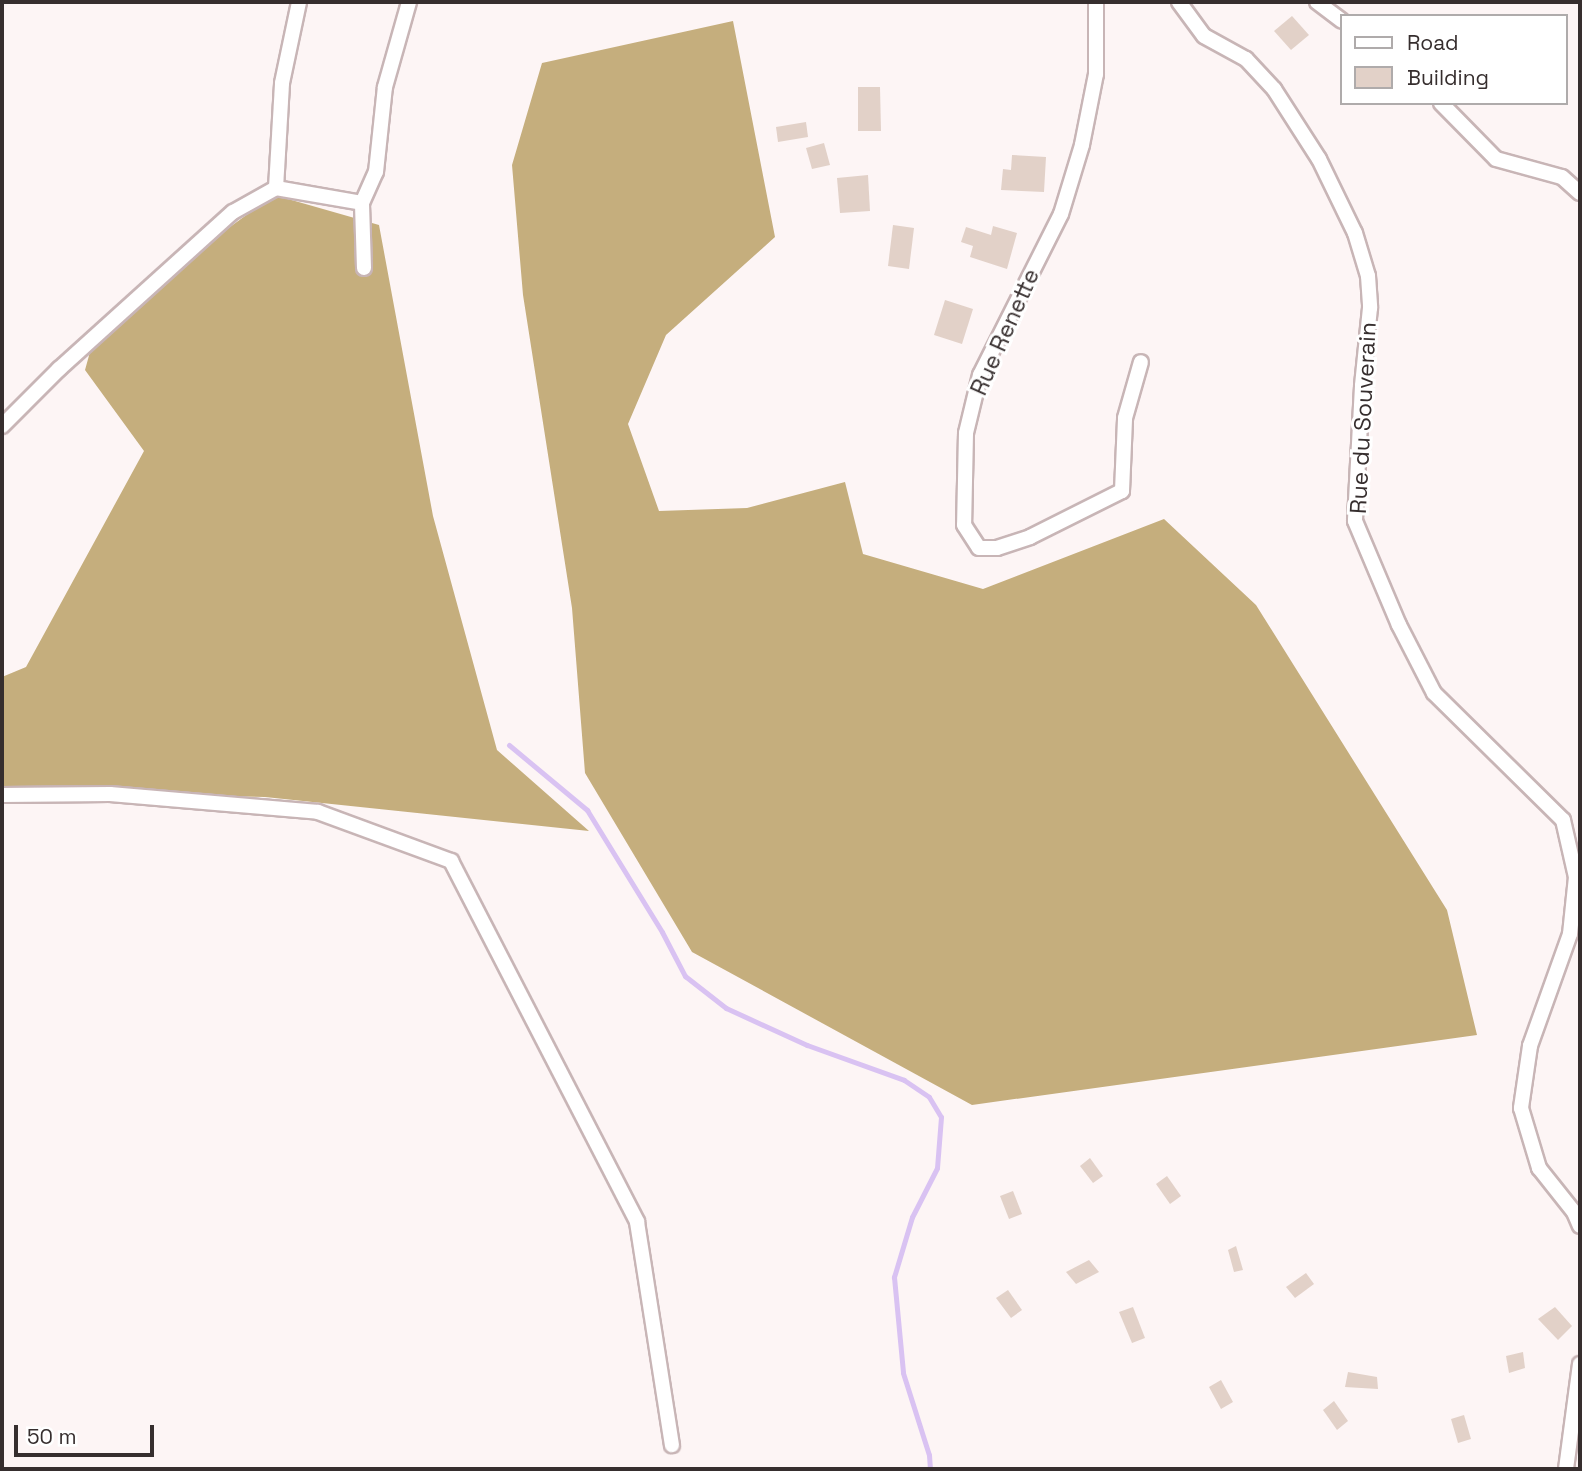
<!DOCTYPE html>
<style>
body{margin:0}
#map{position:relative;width:1582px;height:1471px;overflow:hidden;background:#fdf5f5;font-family:"Space Grotesk",sans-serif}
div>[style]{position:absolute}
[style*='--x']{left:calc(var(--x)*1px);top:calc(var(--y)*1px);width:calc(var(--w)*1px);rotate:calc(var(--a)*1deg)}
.forest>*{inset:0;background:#c5ae7d}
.stream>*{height:5px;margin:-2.5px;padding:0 2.5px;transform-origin:2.5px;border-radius:2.5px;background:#d9c2f2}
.building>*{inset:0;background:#e2d1c8}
.roads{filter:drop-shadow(2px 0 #c8b5b6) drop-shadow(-2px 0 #c8b5b6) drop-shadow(0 2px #c8b5b6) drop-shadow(0 -2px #c8b5b6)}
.street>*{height:14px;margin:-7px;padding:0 7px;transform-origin:7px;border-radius:7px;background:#fff}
span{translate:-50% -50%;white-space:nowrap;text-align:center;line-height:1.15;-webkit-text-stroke:6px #fff;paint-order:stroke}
.street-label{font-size:23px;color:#362e2e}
.frame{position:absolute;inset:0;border:4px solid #362e2e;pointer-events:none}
.legend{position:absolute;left:1340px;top:14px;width:228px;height:91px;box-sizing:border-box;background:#fff;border:2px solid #afabab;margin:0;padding:9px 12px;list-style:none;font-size:21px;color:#362e2e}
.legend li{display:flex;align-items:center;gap:14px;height:35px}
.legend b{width:35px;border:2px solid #afabab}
.scale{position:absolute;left:14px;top:1425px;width:140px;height:32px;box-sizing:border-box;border:4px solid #362e2e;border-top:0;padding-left:9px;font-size:21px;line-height:24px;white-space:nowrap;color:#362e2e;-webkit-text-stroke:5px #fff;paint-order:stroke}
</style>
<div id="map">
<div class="forest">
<i style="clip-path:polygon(733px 21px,775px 237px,666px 335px,628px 424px,659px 511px,747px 508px,845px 482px,863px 554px,983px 589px,1164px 519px,1256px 605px,1447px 910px,1477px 1035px,972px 1105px,692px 952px,585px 773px,572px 608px,523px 295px,512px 165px,542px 63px)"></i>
<i style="clip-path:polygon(274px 195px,379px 225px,433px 516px,497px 750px,589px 831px,265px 797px,2px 793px,2px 677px,26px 667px,144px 451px,85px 370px,98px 323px)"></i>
</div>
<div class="stream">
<i style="--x:509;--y:745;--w:102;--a:39.8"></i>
<i style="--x:587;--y:810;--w:143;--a:58.4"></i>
<i style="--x:662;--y:932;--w:50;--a:62.4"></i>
<i style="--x:685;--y:976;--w:52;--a:38"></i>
<i style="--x:726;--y:1008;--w:89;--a:24.6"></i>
<i style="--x:807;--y:1045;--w:103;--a:19.8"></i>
<i style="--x:904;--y:1080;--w:30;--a:34"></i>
<i style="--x:929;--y:1097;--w:23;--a:59"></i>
<i style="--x:941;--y:1117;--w:51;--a:94.5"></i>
<i style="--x:937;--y:1168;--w:55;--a:117"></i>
<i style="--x:912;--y:1217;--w:63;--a:106.7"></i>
<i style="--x:894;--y:1277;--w:96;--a:84.6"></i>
<i style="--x:903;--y:1373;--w:86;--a:72.4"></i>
<i style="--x:929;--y:1455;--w:14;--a:86"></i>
</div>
<div class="building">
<i style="clip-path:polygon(1292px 16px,1309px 35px,1291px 50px,1274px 31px)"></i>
<i style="clip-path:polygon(858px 87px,880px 87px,881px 131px,858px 131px)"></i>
<i style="clip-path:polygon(806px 122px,808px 137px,778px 142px,776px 127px)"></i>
<i style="clip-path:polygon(824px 143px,830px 165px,812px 169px,806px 148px)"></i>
<i style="clip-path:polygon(1012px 155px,1046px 157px,1044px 192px,1001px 190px,1003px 169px,1011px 170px)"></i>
<i style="clip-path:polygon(868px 175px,870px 211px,840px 213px,837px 178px)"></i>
<i style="clip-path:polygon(893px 225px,914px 228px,909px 269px,888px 266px)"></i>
<i style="clip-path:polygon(993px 226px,1017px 233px,1007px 269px,970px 257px,973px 246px,961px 242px,966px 227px,991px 235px)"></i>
<i style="clip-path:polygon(945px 300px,973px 309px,962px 344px,934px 335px)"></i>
<i style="clip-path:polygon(1090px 1158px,1103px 1176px,1093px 1183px,1080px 1166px)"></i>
<i style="clip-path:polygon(1167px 1176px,1181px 1196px,1170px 1204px,1156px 1184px)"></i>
<i style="clip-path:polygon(1013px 1191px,1022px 1214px,1009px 1219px,1000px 1196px)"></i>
<i style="clip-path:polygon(1236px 1246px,1243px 1270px,1234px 1272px,1228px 1250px)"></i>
<i style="clip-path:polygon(1089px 1260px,1099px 1272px,1076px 1284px,1066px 1272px)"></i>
<i style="clip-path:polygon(1306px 1273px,1314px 1284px,1295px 1298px,1286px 1287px)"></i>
<i style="clip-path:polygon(1008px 1290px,1022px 1310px,1011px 1318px,996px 1298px)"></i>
<i style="clip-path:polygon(1133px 1307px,1145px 1338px,1132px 1343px,1119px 1312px)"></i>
<i style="clip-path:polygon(1555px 1307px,1572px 1326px,1558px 1340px,1538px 1319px)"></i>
<i style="clip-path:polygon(1523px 1352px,1525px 1368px,1509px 1373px,1506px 1356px)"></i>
<i style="clip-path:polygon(1348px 1372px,1377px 1377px,1378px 1389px,1345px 1387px)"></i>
<i style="clip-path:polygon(1221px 1380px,1233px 1402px,1221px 1409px,1209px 1387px)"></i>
<i style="clip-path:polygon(1334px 1401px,1348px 1421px,1337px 1430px,1323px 1410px)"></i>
<i style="clip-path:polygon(1464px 1415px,1471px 1439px,1458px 1443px,1451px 1419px)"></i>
</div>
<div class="roads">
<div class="street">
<i style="--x:1096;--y:2;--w:72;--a:90"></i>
<i style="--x:1096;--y:74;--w:72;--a:101.2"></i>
<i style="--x:1082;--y:145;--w:72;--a:106.9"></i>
<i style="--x:1061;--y:214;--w:180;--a:116.7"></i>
<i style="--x:980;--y:375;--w:60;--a:103.6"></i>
<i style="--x:966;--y:433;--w:92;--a:91.2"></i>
<i style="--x:964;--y:525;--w:27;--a:57"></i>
<i style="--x:979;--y:548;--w:18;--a:0"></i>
<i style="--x:997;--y:548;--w:35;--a:-18"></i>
<i style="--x:1030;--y:537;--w:103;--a:-26.6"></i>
<i style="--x:1122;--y:491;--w:73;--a:-87.6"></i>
<i style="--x:1125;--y:418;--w:58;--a:-74.1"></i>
<i style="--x:1179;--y:2;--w:42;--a:53.7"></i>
<i style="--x:1204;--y:36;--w:48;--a:28.7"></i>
<i style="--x:1246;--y:59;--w:41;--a:47"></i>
<i style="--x:1274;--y:89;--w:83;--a:57.3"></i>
<i style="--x:1319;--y:159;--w:82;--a:64.1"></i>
<i style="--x:1355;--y:233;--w:45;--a:73.2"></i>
<i style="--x:1368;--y:276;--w:32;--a:86"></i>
<i style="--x:1370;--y:308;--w:78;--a:95.9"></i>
<i style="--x:1362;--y:386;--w:135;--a:93"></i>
<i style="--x:1355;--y:521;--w:113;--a:67.1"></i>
<i style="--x:1399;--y:625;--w:76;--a:62.8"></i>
<i style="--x:1434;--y:693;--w:181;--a:44.6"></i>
<i style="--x:1563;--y:820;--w:58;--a:77.2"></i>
<i style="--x:1576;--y:877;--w:57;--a:96"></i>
<i style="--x:1570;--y:934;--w:119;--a:109.7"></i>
<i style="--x:1530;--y:1046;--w:63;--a:98.3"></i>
<i style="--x:1521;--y:1108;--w:63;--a:73.3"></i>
<i style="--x:1539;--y:1168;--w:56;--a:51.5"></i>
<i style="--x:1574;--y:1212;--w:15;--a:67"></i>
<i style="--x:1317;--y:2;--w:31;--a:37"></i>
<i style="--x:1441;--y:103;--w:78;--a:45.5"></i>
<i style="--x:1496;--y:159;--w:68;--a:15.3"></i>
<i style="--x:1562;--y:177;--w:24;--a:42"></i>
<i style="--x:276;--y:188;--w:87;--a:9.9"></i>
<i style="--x:364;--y:268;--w:65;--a:-91.8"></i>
<i style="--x:362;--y:203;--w:34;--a:-66"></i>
<i style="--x:376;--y:172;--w:85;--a:-84"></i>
<i style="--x:385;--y:87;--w:88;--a:-74.2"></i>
<i style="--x:2;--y:426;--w:81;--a:-45"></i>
<i style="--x:59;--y:369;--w:234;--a:-42.1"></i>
<i style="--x:233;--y:212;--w:49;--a:-29.2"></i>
<i style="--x:276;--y:188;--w:105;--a:-86.7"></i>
<i style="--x:282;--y:83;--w:83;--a:-78.1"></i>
<i style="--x:2;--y:795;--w:108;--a:-0.5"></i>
<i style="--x:110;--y:794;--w:209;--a:4.9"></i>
<i style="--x:318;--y:812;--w:142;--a:20.2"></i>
<i style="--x:451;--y:861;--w:406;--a:62.7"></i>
<i style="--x:637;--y:1222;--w:226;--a:81.1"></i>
<i style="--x:1566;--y:1469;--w:106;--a:-82.4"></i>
</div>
</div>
<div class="street-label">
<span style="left:1005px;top:332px;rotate:-66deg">Rue Renette</span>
<span style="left:1363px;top:418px;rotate:-87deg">Rue du Souverain</span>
</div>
<div class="frame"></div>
<ul class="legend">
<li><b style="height:9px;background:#fff"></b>Road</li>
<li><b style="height:19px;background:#e2d1c8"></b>Building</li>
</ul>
<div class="scale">50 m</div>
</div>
